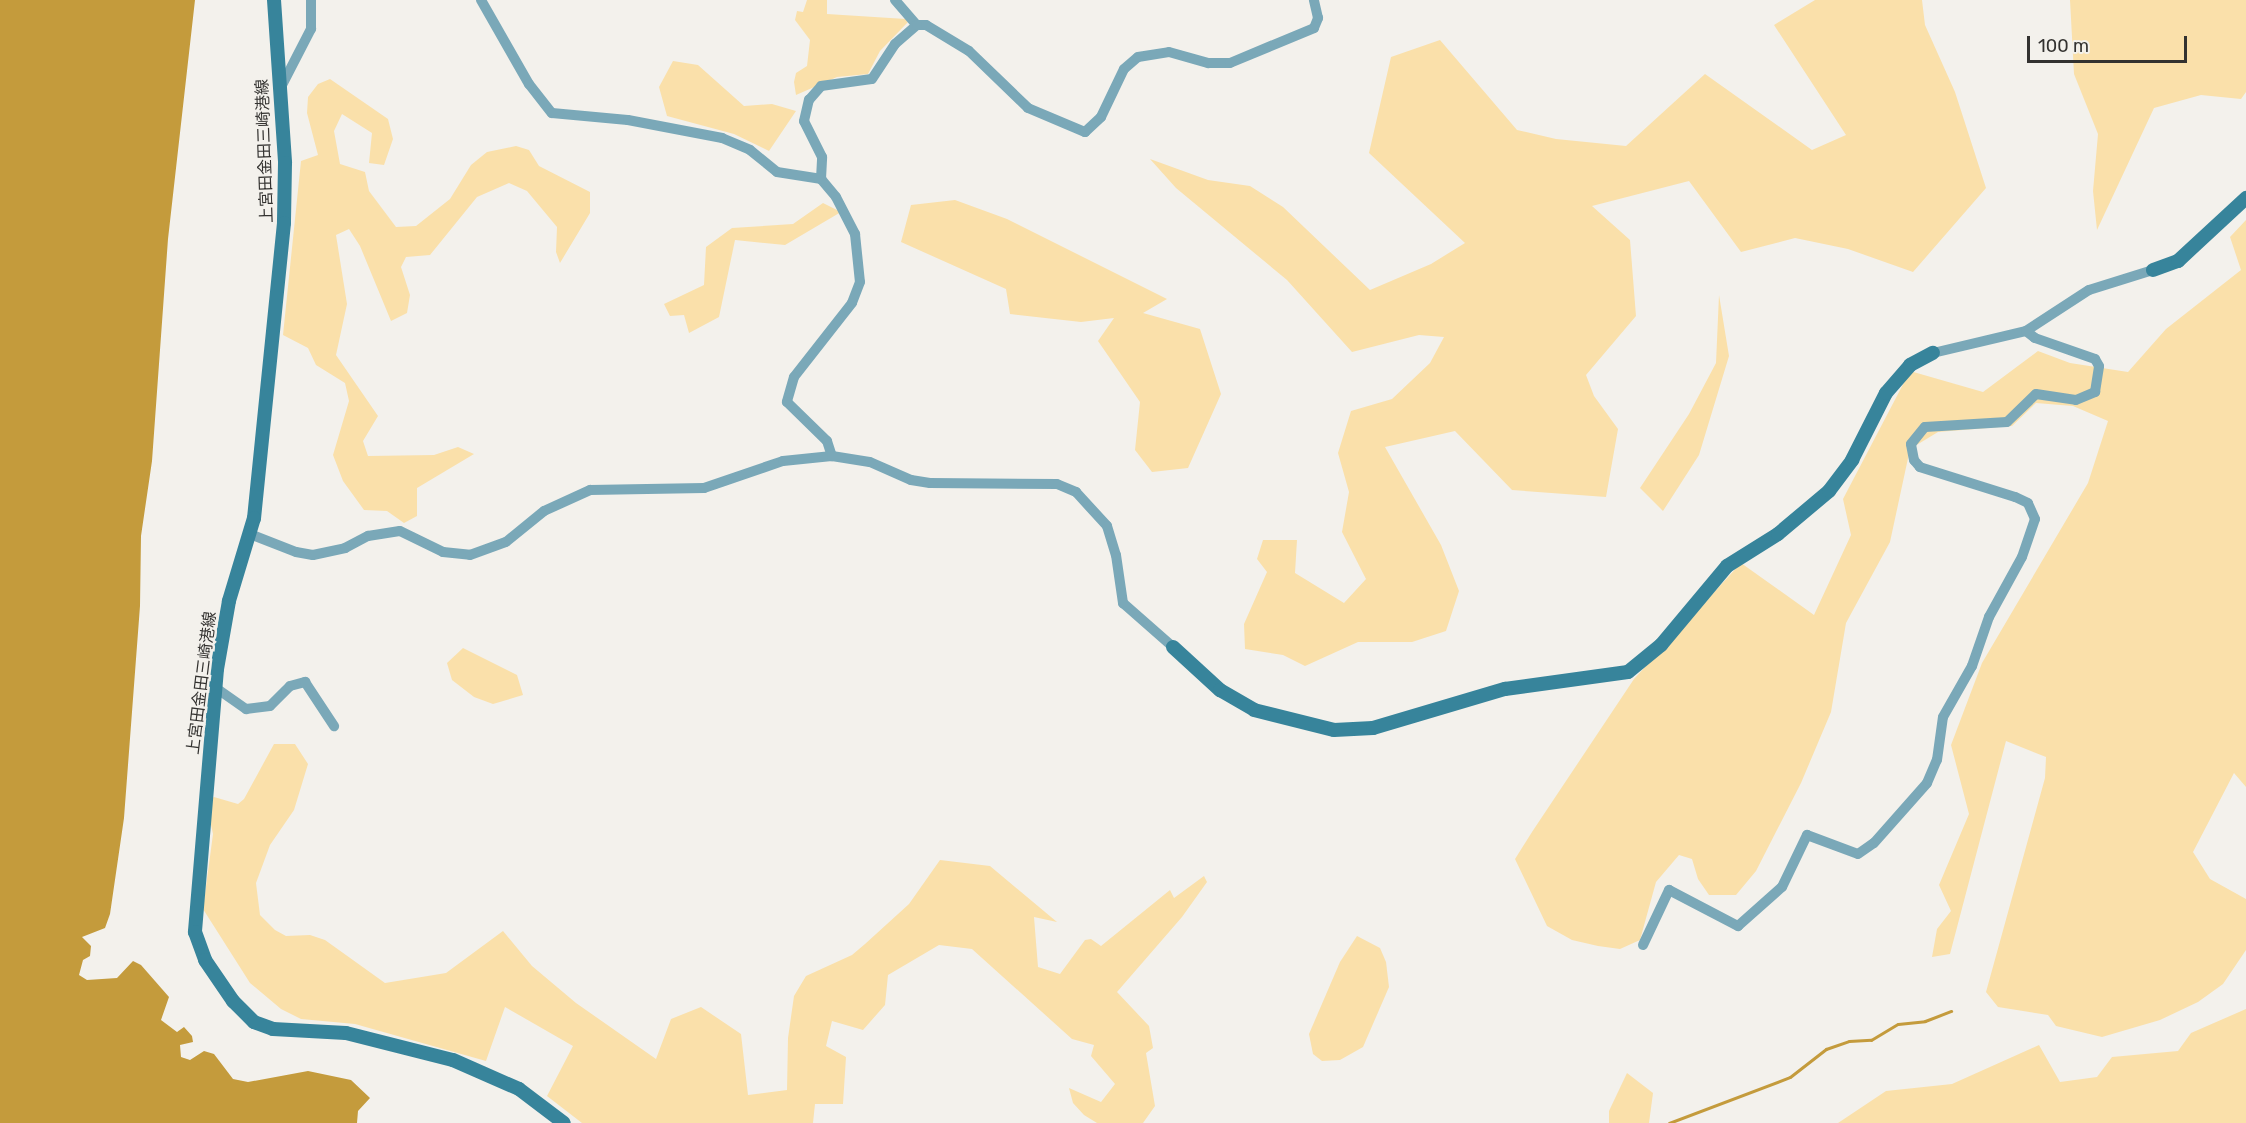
<!DOCTYPE html>
<meta charset="utf-8">
<style>
body{margin:0}
#map{position:relative;width:2246px;height:1123px;overflow:hidden;background:#f3f1ec;font-family:Rubik,"Noto Sans JP",sans-serif}
div>[style]{position:absolute}
[style*='--x']{left:calc(var(--x)*1px);top:calc(var(--y)*1px);width:calc(var(--w)*1px);rotate:calc(var(--a)*1deg)}
.green>*{inset:0;background:#fae0aa}
.water>*{inset:0;background:#c49b3c}
.stream>*{height:3px;margin:-1.5px;padding:0 1.5px;transform-origin:1.5px;border-radius:1.5px;background:#c49b3c}
.street>*{height:10px;margin:-5px;padding:0 5px;transform-origin:5px;border-radius:5px;background:#7aa8b8}
.secondary>*{height:14px;margin:-7px;padding:0 7px;transform-origin:7px;border-radius:7px;background:#37849b}
span{translate:-50% -50%;white-space:nowrap;text-align:center;line-height:1.15;-webkit-text-stroke:5px #f3f1ec;paint-order:stroke}
.street-label{font-size:16px;color:#333230}
.scale{position:absolute;left:2027px;top:36px;width:160px;height:27px;box-sizing:border-box;border:3px solid #333230;border-top:0;padding-left:8px;font-size:18px;line-height:21px;white-space:nowrap;color:#333230;-webkit-text-stroke:4px #f3f1ec;paint-order:stroke}
</style>
<div id="map">
<div class="green">
<i style="clip-path:polygon(807px 0,827px 0,827px 14px,906px 19px,908px 22px,880px 51px,868px 74px,837px 77px,796px 95px,794px 82px,796px 73px,807px 66px,810px 40px,795px 20px,797px 11px,803px 12px)"></i>
<i style="clip-path:polygon(1815px 0,1922px 0,1925px 25px,1955px 92px,1986px 188px,1913px 272px,1848px 249px,1795px 238px,1741px 252px,1689px 181px,1592px 206px,1630px 240px,1636px 316px,1586px 375px,1594px 396px,1618px 429px,1606px 497px,1512px 490px,1455px 431px,1385px 447px,1441px 545px,1459px 591px,1446px 631px,1412px 642px,1358px 642px,1305px 666px,1283px 655px,1245px 649px,1244px 624px,1267px 572px,1257px 559px,1263px 540px,1297px 540px,1295px 573px,1344px 603px,1366px 579px,1342px 532px,1349px 492px,1338px 453px,1351px 411px,1392px 399px,1430px 363px,1444px 337px,1419px 335px,1352px 352px,1287px 280px,1176px 188px,1150px 159px,1208px 180px,1250px 186px,1283px 207px,1370px 290px,1431px 264px,1465px 243px,1369px 153px,1391px 57px,1440px 40px,1517px 130px,1556px 139px,1626px 146px,1705px 74px,1812px 150px,1846px 135px,1774px 25px)"></i>
<i style="clip-path:polygon(2070px 0,2246px 0,2246px 92px,2241px 99px,2201px 95px,2154px 108px,2097px 230px,2093px 191px,2098px 134px,2074px 74px)"></i>
<i style="clip-path:polygon(673px 61px,698px 65px,744px 106px,772px 104px,796px 111px,769px 151px,734px 134px,667px 116px,659px 87px)"></i>
<i style="clip-path:polygon(330px 79px,388px 119px,393px 139px,384px 165px,369px 163px,372px 133px,342px 114px,334px 131px,340px 164px,365px 172px,369px 191px,396px 227px,416px 226px,450px 199px,471px 165px,487px 152px,516px 146px,529px 150px,539px 166px,590px 192px,590px 213px,560px 263px,556px 252px,557px 227px,527px 191px,509px 183px,477px 197px,430px 255px,406px 257px,401px 267px,410px 295px,407px 313px,391px 321px,360px 246px,349px 229px,336px 235px,347px 304px,336px 355px,378px 416px,363px 441px,368px 456px,434px 455px,458px 447px,474px 454px,417px 488px,417px 516px,404px 523px,387px 511px,364px 510px,343px 481px,333px 455px,349px 401px,345px 383px,316px 365px,308px 348px,283px 335px,301px 161px,318px 155px,307px 113px,308px 97px,318px 84px)"></i>
<i style="clip-path:polygon(955px 200px,1007px 219px,1167px 299px,1143px 313px,1200px 329px,1221px 394px,1188px 468px,1152px 472px,1135px 450px,1140px 402px,1098px 341px,1114px 318px,1081px 322px,1010px 314px,1006px 289px,901px 242px,911px 205px)"></i>
<i style="clip-path:polygon(823px 203px,841px 212px,785px 245px,735px 240px,719px 317px,689px 333px,684px 315px,670px 316px,664px 304px,704px 285px,706px 247px,732px 228px,793px 224px)"></i>
<i style="clip-path:polygon(2246px 220px,2246px 787px,2234px 773px,2193px 852px,2210px 879px,2246px 899px,2246px 950px,2223px 984px,2198px 1002px,2160px 1020px,2102px 1037px,2056px 1026px,2048px 1015px,1998px 1007px,1986px 992px,2045px 778px,2046px 757px,2006px 741px,1950px 954px,1932px 957px,1937px 929px,1951px 911px,1939px 885px,1969px 814px,1951px 745px,1982px 663px,2088px 483px,2108px 421px,2073px 406px,2036px 403px,2012px 426px,1938px 432px,1910px 449px,1890px 542px,1846px 623px,1831px 712px,1801px 783px,1756px 871px,1736px 895px,1709px 895px,1698px 879px,1692px 859px,1679px 855px,1656px 882px,1640px 940px,1620px 949px,1598px 946px,1572px 940px,1547px 926px,1515px 859px,1532px 832px,1634px 679px,1741px 563px,1814px 615px,1851px 535px,1843px 499px,1910px 371px,1983px 392px,2038px 351px,2070px 363px,2128px 372px,2166px 329px,2241px 270px,2230px 237px)"></i>
<i style="clip-path:polygon(1719px 295px,1729px 356px,1699px 455px,1663px 511px,1640px 488px,1689px 414px,1716px 363px)"></i>
<i style="clip-path:polygon(463px 648px,517px 675px,523px 695px,493px 704px,474px 697px,452px 680px,447px 663px)"></i>
<i style="clip-path:polygon(274px 744px,295px 744px,308px 764px,294px 810px,270px 845px,256px 883px,260px 915px,275px 930px,286px 936px,310px 935px,325px 940px,385px 983px,446px 973px,503px 931px,532px 966px,576px 1003px,656px 1059px,671px 1019px,701px 1007px,741px 1034px,748px 1095px,787px 1090px,788px 1038px,794px 996px,806px 976px,852px 955px,865px 944px,909px 904px,940px 860px,990px 866px,1057px 922px,1034px 917px,1038px 967px,1060px 974px,1085px 940px,1091px 939px,1101px 946px,1170px 890px,1174px 898px,1204px 876px,1207px 882px,1182px 917px,1117px 992px,1149px 1026px,1153px 1048px,1146px 1053px,1155px 1106px,1143px 1123px,1097px 1123px,1084px 1115px,1073px 1103px,1069px 1088px,1101px 1102px,1115px 1084px,1091px 1056px,1094px 1045px,1072px 1039px,972px 949px,939px 945px,888px 975px,885px 1005px,863px 1030px,832px 1021px,826px 1046px,846px 1057px,843px 1104px,815px 1104px,813px 1123px,582px 1123px,547px 1096px,573px 1046px,505px 1007px,486px 1061px,355px 1024px,301px 1019px,281px 1009px,250px 983px,203px 909px,213px 834px,206px 802px,214px 797px,238px 804px,244px 799px)"></i>
<i style="clip-path:polygon(1357px 936px,1380px 948px,1386px 962px,1389px 987px,1363px 1047px,1340px 1060px,1322px 1061px,1313px 1054px,1309px 1034px,1340px 962px)"></i>
<i style="clip-path:polygon(2246px 1009px,2246px 1123px,1838px 1123px,1886px 1091px,1952px 1084px,2039px 1045px,2060px 1082px,2097px 1077px,2112px 1057px,2178px 1051px,2191px 1033px)"></i>
<i style="clip-path:polygon(1627px 1073px,1653px 1093px,1649px 1123px,1609px 1123px,1609px 1111px)"></i>
</div>
<div class="water">
<i style="clip-path:polygon(0 0,195px 0,168px 239px,152px 461px,141px 536px,140px 606px,124px 818px,110px 914px,105px 928px,82px 937px,91px 946px,90px 956px,83px 960px,79px 975px,87px 980px,117px 978px,133px 961px,141px 965px,169px 997px,161px 1020px,177px 1032px,184px 1027px,192px 1036px,193px 1042px,180px 1045px,181px 1057px,190px 1060px,204px 1051px,214px 1054px,233px 1079px,248px 1082px,308px 1071px,351px 1080px,370px 1098px,358px 1111px,357px 1123px,0 1123px)"></i>
</div>
<div class="stream">
<i style="--x:1669;--y:1123;--w:129;--a:-20.8"></i>
<i style="--x:1790;--y:1077;--w:46;--a:-37.9"></i>
<i style="--x:1826;--y:1049;--w:24;--a:-19"></i>
<i style="--x:1849;--y:1041;--w:22;--a:-3"></i>
<i style="--x:1871;--y:1040;--w:31;--a:-31"></i>
<i style="--x:1898;--y:1024;--w:27;--a:-6"></i>
<i style="--x:1925;--y:1021;--w:28;--a:-21"></i>
</div>
<div class="street">
<i style="--x:481;--y:0;--w:97;--a:60.3"></i>
<i style="--x:529;--y:84;--w:37;--a:52"></i>
<i style="--x:552;--y:113;--w:76;--a:5.3"></i>
<i style="--x:628;--y:120;--w:96;--a:10.8"></i>
<i style="--x:722;--y:138;--w:30;--a:23"></i>
<i style="--x:750;--y:150;--w:35;--a:39"></i>
<i style="--x:777;--y:172;--w:45;--a:9"></i>
<i style="--x:821;--y:179;--w:23;--a:50"></i>
<i style="--x:836;--y:197;--w:42;--a:62.8"></i>
<i style="--x:855;--y:234;--w:48;--a:84.1"></i>
<i style="--x:860;--y:282;--w:22;--a:111"></i>
<i style="--x:852;--y:303;--w:94;--a:128.1"></i>
<i style="--x:794;--y:377;--w:26;--a:106"></i>
<i style="--x:787;--y:402;--w:56;--a:44.3"></i>
<i style="--x:827;--y:441;--w:16;--a:72"></i>
<i style="--x:895;--y:0;--w:33;--a:49"></i>
<i style="--x:280;--y:89;--w:68;--a:-62.7"></i>
<i style="--x:311;--y:29;--w:29;--a:-90"></i>
<i style="--x:821;--y:179;--w:22;--a:-87"></i>
<i style="--x:822;--y:157;--w:40;--a:-116.6"></i>
<i style="--x:804;--y:121;--w:22;--a:-77"></i>
<i style="--x:809;--y:100;--w:18;--a:-49"></i>
<i style="--x:821;--y:86;--w:51;--a:-7.8"></i>
<i style="--x:872;--y:79;--w:42;--a:-56.7"></i>
<i style="--x:895;--y:44;--w:29;--a:-41"></i>
<i style="--x:917;--y:25;--w:9;--a:0"></i>
<i style="--x:926;--y:25;--w:50;--a:31.2"></i>
<i style="--x:969;--y:51;--w:82;--a:44"></i>
<i style="--x:1028;--y:108;--w:62;--a:22.8"></i>
<i style="--x:1085;--y:132;--w:22;--a:-43"></i>
<i style="--x:1101;--y:117;--w:53;--a:-64.4"></i>
<i style="--x:1124;--y:69;--w:18;--a:-41"></i>
<i style="--x:1138;--y:57;--w:31;--a:-9"></i>
<i style="--x:1169;--y:52;--w:41;--a:15.8"></i>
<i style="--x:1208;--y:63;--w:22;--a:0"></i>
<i style="--x:1230;--y:63;--w:91;--a:-22.6"></i>
<i style="--x:1314;--y:28;--w:11;--a:-68"></i>
<i style="--x:1318;--y:18;--w:18;--a:-103"></i>
<i style="--x:1933;--y:353;--w:96;--a:-13.3"></i>
<i style="--x:2026;--y:331;--w:75;--a:-33.1"></i>
<i style="--x:2089;--y:290;--w:67;--a:-17.4"></i>
<i style="--x:250;--y:534;--w:49;--a:21.4"></i>
<i style="--x:296;--y:552;--w:17;--a:10"></i>
<i style="--x:313;--y:555;--w:33;--a:-12"></i>
<i style="--x:345;--y:548;--w:26;--a:-28"></i>
<i style="--x:368;--y:536;--w:32;--a:-9"></i>
<i style="--x:400;--y:531;--w:48;--a:26"></i>
<i style="--x:443;--y:552;--w:27;--a:6"></i>
<i style="--x:470;--y:555;--w:38;--a:-20"></i>
<i style="--x:506;--y:542;--w:49;--a:-39.2"></i>
<i style="--x:544;--y:511;--w:51;--a:-24.5"></i>
<i style="--x:590;--y:490;--w:114;--a:-1"></i>
<i style="--x:704;--y:488;--w:83;--a:-18.9"></i>
<i style="--x:783;--y:461;--w:49;--a:-5.8"></i>
<i style="--x:832;--y:456;--w:38;--a:9"></i>
<i style="--x:870;--y:462;--w:45;--a:23.7"></i>
<i style="--x:911;--y:480;--w:19;--a:9"></i>
<i style="--x:930;--y:483;--w:127;--a:0.5"></i>
<i style="--x:1057;--y:484;--w:21;--a:23"></i>
<i style="--x:1076;--y:492;--w:46;--a:47.6"></i>
<i style="--x:1107;--y:526;--w:30;--a:73"></i>
<i style="--x:1116;--y:555;--w:49;--a:81.7"></i>
<i style="--x:1123;--y:603;--w:67;--a:41.3"></i>
<i style="--x:216;--y:688;--w:37;--a:35"></i>
<i style="--x:246;--y:709;--w:24;--a:-7"></i>
<i style="--x:270;--y:706;--w:28;--a:-45"></i>
<i style="--x:290;--y:686;--w:16;--a:-15"></i>
<i style="--x:305;--y:682;--w:53;--a:56.6"></i>
<i style="--x:1643;--y:945;--w:61;--a:-64.7"></i>
<i style="--x:1669;--y:890;--w:78;--a:27.6"></i>
<i style="--x:1738;--y:926;--w:59;--a:-41.6"></i>
<i style="--x:1782;--y:887;--w:58;--a:-64.3"></i>
<i style="--x:1807;--y:835;--w:54;--a:20.4"></i>
<i style="--x:1858;--y:854;--w:19;--a:-35"></i>
<i style="--x:1874;--y:843;--w:80;--a:-48.5"></i>
<i style="--x:1927;--y:783;--w:25;--a:-67"></i>
<i style="--x:1937;--y:760;--w:43;--a:-82.1"></i>
<i style="--x:1943;--y:717;--w:59;--a:-60.4"></i>
<i style="--x:1972;--y:666;--w:52;--a:-70.9"></i>
<i style="--x:1989;--y:617;--w:68;--a:-61.2"></i>
<i style="--x:2022;--y:557;--w:40;--a:-71.1"></i>
<i style="--x:2035;--y:519;--w:17;--a:-114"></i>
<i style="--x:2028;--y:503;--w:14;--a:-155"></i>
<i style="--x:2015;--y:497;--w:100;--a:-162.5"></i>
<i style="--x:1920;--y:467;--w:9;--a:-131"></i>
<i style="--x:1914;--y:460;--w:16;--a:-101"></i>
<i style="--x:1911;--y:444;--w:22;--a:-51"></i>
<i style="--x:1925;--y:427;--w:82;--a:-3.5"></i>
<i style="--x:2007;--y:422;--w:40;--a:-44"></i>
<i style="--x:2036;--y:394;--w:40;--a:8.5"></i>
<i style="--x:2076;--y:400;--w:21;--a:-23"></i>
<i style="--x:2095;--y:392;--w:26;--a:-81"></i>
<i style="--x:2099;--y:366;--w:8;--a:-120"></i>
<i style="--x:2095;--y:359;--w:64;--a:-160.7"></i>
<i style="--x:2035;--y:338;--w:11;--a:-142"></i>
</div>
<div class="secondary">
<i style="--x:274;--y:0;--w:163;--a:86.1"></i>
<i style="--x:285;--y:163;--w:60;--a:91"></i>
<i style="--x:284;--y:223;--w:297;--a:95.8"></i>
<i style="--x:254;--y:518;--w:87;--a:106.8"></i>
<i style="--x:229;--y:601;--w:69;--a:100"></i>
<i style="--x:217;--y:669;--w:264;--a:94.8"></i>
<i style="--x:195;--y:932;--w:30;--a:70"></i>
<i style="--x:205;--y:960;--w:50;--a:55.7"></i>
<i style="--x:233;--y:1001;--w:30;--a:45"></i>
<i style="--x:254;--y:1022;--w:20;--a:20"></i>
<i style="--x:273;--y:1029;--w:73;--a:3.1"></i>
<i style="--x:346;--y:1033;--w:110;--a:14.2"></i>
<i style="--x:453;--y:1060;--w:72;--a:23.7"></i>
<i style="--x:519;--y:1089;--w:56;--a:37.1"></i>
<i style="--x:2153;--y:270;--w:27;--a:-20"></i>
<i style="--x:2178;--y:261;--w:93;--a:-42.8"></i>
<i style="--x:1173;--y:647;--w:64;--a:42.5"></i>
<i style="--x:1220;--y:690;--w:39;--a:30"></i>
<i style="--x:1254;--y:710;--w:82;--a:14"></i>
<i style="--x:1334;--y:730;--w:39;--a:-3"></i>
<i style="--x:1373;--y:728;--w:138;--a:-16.5"></i>
<i style="--x:1505;--y:689;--w:124;--a:-7.9"></i>
<i style="--x:1628;--y:672;--w:43;--a:-39.3"></i>
<i style="--x:1661;--y:645;--w:103;--a:-50.1"></i>
<i style="--x:1727;--y:566;--w:60;--a:-32.1"></i>
<i style="--x:1778;--y:534;--w:67;--a:-40.1"></i>
<i style="--x:1829;--y:491;--w:39;--a:-53"></i>
<i style="--x:1852;--y:460;--w:75;--a:-63.1"></i>
<i style="--x:1886;--y:393;--w:37;--a:-49"></i>
<i style="--x:1910;--y:365;--w:26;--a:-28"></i>
</div>
<div class="street-label">
<span style="left:265px;top:151px;rotate:-92deg">上宮田金田三崎港線</span>
<span style="left:202px;top:683px;rotate:-83deg">上宮田金田三崎港線</span>
</div>
<div class="scale">100 m</div>
</div>
